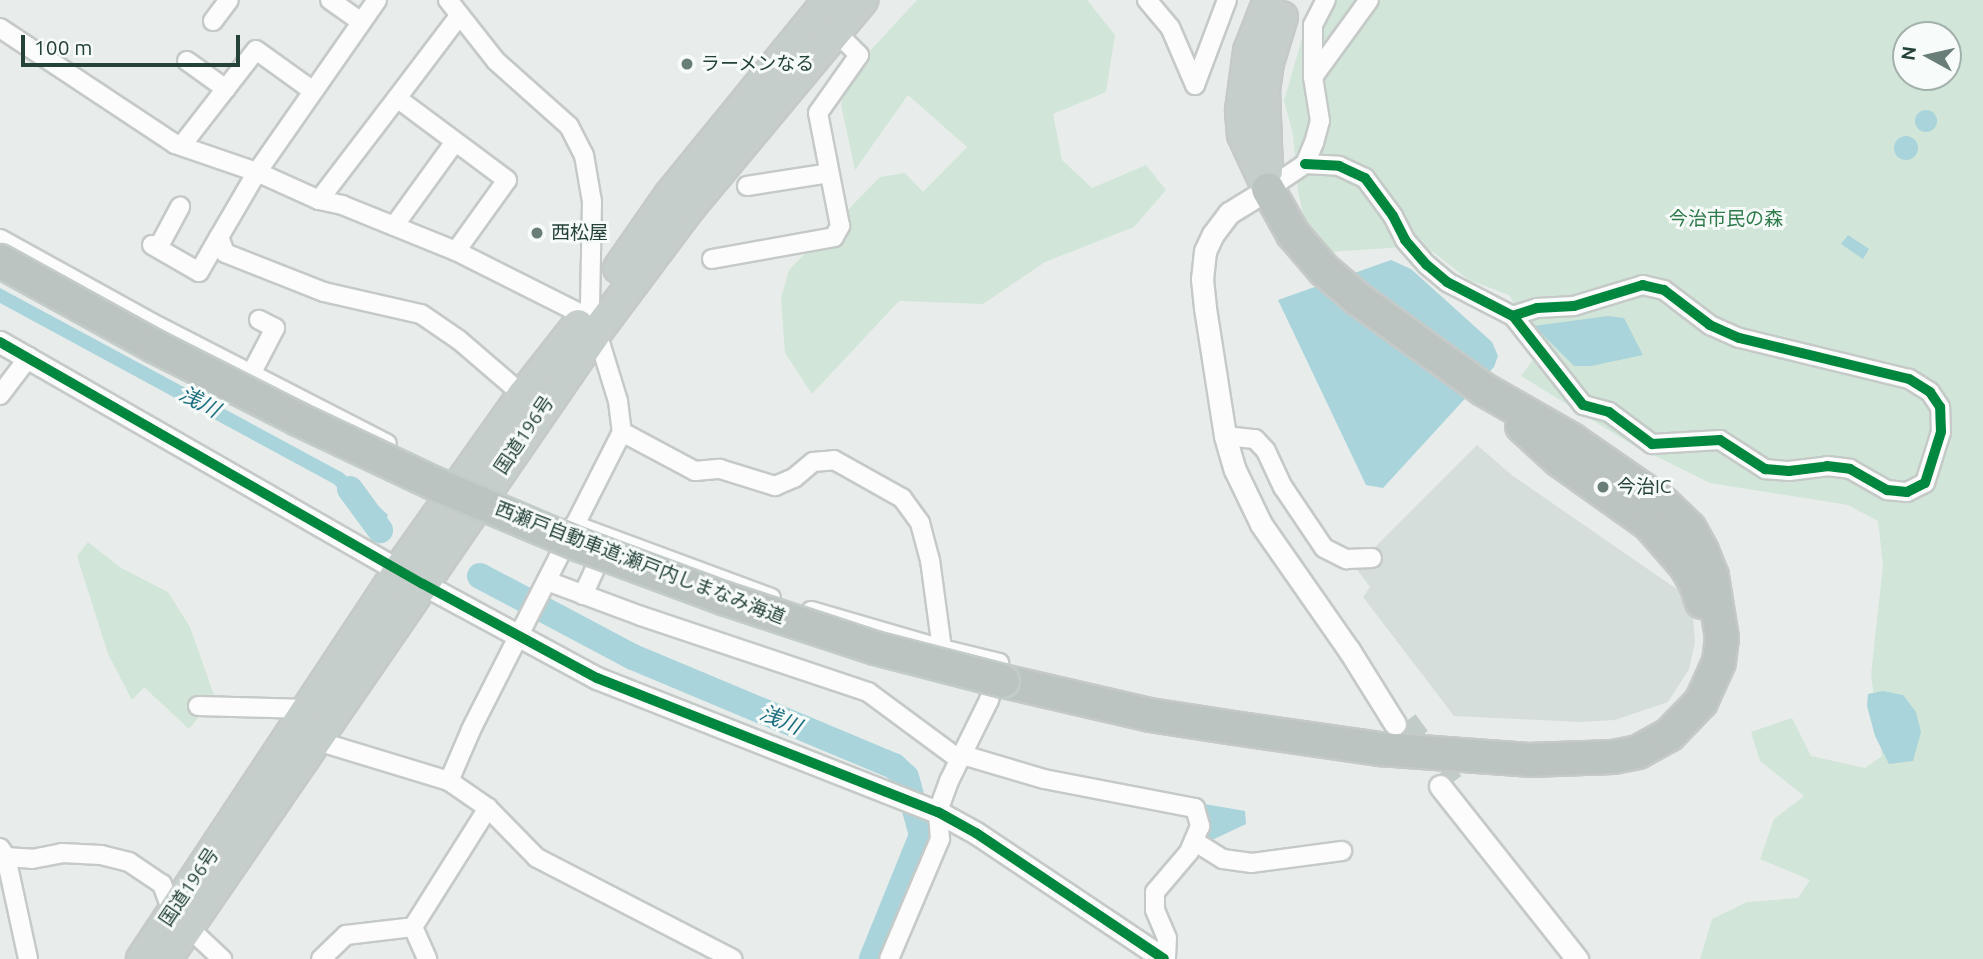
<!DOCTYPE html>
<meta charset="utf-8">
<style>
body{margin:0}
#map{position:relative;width:1983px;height:959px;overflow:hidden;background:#e8edeb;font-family:Ubuntu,"Noto Sans JP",sans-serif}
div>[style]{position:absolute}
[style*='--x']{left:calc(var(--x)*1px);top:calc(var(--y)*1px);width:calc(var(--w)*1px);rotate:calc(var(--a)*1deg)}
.built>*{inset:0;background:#d6dedb}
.green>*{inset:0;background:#d1e6d8}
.water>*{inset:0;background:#a9d4db}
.round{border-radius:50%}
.river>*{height:26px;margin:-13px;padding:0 13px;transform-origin:13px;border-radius:13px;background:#a9d4db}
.tertiary-tunnel>*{height:21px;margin-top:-10.5px;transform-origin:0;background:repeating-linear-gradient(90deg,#c1cbc8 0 21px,transparent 0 31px)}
.roads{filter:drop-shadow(2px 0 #c5cac8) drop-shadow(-2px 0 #c5cac8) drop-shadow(0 2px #c5cac8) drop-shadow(0 -2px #c5cac8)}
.minor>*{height:18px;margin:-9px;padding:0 9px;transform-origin:9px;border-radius:9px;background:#fcfcfc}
.tertiary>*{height:21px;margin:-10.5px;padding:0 10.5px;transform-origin:10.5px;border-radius:10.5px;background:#fcfcfc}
.trunk>*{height:30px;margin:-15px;padding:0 15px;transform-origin:15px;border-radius:15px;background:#c6cecc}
.motorway>*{height:32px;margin:-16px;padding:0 16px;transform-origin:16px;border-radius:16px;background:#bcc4c2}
.bridges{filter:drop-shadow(2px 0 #c3ccc9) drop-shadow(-2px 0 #c3ccc9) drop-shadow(0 2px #c3ccc9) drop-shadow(0 -2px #c3ccc9)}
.motorway-bridge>*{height:32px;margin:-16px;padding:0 16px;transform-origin:16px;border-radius:16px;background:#bcc4c2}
.cycleway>*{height:10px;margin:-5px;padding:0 5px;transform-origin:5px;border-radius:5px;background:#00873e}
.dots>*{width:19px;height:19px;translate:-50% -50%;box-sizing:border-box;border:4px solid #f7fbf9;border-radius:50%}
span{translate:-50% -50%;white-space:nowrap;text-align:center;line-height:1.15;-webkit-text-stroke:6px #f7fbf9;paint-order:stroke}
.poi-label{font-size:19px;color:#24423a}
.left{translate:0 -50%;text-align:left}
.park-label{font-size:19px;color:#2d7a4b}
.street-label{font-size:19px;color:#24423a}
.water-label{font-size:21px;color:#1c6f80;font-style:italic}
.north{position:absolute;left:1892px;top:21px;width:70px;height:70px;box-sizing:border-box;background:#f7fbf9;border:2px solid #a3b1ad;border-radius:50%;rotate:278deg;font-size:19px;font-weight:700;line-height:28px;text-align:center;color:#24423a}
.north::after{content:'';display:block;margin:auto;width:24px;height:32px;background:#697e78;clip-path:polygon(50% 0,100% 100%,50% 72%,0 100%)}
.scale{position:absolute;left:21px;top:35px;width:219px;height:32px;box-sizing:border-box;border:4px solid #24423a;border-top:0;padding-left:9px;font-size:21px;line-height:24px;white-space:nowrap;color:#24423a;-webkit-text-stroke:5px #f7fbf9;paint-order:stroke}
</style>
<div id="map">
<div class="built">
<i style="clip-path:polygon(1477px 445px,1513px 476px,1684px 594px,1693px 617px,1695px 642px,1689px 669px,1668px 702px,1615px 720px,1579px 722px,1454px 716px,1363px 597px,1370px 587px,1355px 567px)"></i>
</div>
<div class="green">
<i style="clip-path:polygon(917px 0,1087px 0,1115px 35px,1106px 92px,1053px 114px,1062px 160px,1092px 188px,1146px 165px,1166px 190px,1134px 227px,1045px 262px,983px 304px,899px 301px,812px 394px,785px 353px,781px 298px,789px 270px,880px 177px,905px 173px,923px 192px,967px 147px,908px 95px,855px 170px,841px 105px,845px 78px)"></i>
<i style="clip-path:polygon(evenodd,1313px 0,1983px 0,1983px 959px,1700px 959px,1712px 919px,1747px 902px,1798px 898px,1810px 880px,1760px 859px,1774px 819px,1804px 796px,1760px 761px,1751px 732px,1792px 718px,1811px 756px,1865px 768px,1882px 756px,1871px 675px,1883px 565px,1878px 521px,1848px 505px,1710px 483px,1631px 444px,1521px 376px,1545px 343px,1529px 327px,1509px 295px,1469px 280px,1433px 252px,1405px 247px,1328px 252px,1306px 226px,1298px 192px,1293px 134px,1284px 101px,1313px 0,1906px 35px,1948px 35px,1948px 77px,1906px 77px,1906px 35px)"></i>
<i style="clip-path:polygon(88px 542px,121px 568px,168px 592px,190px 627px,215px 698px,189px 729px,144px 687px,132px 700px,108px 654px,77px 556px)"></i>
</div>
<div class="water">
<i class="round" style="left:1915px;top:110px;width:22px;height:22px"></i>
<i class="round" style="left:1894px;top:136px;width:24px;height:24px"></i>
<i style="clip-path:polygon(1848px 235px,1869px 249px,1863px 259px,1841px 244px)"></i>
<i style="clip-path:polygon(1391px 260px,1411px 269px,1492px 342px,1498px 356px,1494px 367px,1383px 488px,1366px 485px,1278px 300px)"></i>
<i style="clip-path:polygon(0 288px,343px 473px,388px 515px,385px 522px,360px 512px,334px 484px,0 303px)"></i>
<i style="clip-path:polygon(1608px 316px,1624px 318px,1643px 355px,1591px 366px,1574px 366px,1534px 326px)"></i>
<i style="clip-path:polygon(1883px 691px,1903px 695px,1916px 712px,1921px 732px,1913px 761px,1889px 764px,1875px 736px,1867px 706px,1868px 694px)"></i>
<i style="clip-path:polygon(1199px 803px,1245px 811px,1246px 824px,1208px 842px)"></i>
</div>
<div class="river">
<i style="--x:350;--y:489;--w:51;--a:53.8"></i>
<i style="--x:480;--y:576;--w:173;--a:27.9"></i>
<i style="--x:633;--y:657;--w:283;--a:22.7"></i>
<i style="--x:894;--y:766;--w:16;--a:43"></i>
<i style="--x:906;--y:777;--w:60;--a:74.6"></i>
<i style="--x:922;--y:835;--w:134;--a:112"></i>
</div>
<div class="tertiary-tunnel">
<i style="--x:1407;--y:720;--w:77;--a:53.4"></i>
</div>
<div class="roads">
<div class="minor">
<i style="--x:330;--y:0;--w:38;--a:35"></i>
<i style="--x:377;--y:0;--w:210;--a:124.9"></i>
<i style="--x:257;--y:172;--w:75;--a:120.3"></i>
<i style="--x:219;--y:237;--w:17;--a:69"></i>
<i style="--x:225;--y:253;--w:106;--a:21.5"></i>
<i style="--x:324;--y:292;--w:99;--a:12.8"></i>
<i style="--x:421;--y:314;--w:46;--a:34.4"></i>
<i style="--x:459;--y:340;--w:84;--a:40.7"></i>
<i style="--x:448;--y:0;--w:78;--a:51.8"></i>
<i style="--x:496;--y:61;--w:98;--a:41.7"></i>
<i style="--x:569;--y:126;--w:33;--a:63"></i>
<i style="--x:584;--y:155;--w:48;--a:80.3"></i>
<i style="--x:592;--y:202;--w:108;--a:91.1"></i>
<i style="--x:590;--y:310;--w:95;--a:72.9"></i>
<i style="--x:618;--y:401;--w:31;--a:83"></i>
<i style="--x:622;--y:432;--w:334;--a:116.9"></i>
<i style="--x:471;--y:730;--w:56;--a:113.3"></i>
<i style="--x:449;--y:781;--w:47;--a:34.7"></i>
<i style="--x:488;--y:808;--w:70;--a:45.6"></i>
<i style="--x:537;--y:858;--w:220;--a:27.3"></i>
<i style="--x:1147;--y:0;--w:35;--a:50"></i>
<i style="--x:1170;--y:27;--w:63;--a:66.7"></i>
<i style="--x:1195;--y:85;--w:91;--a:-69.4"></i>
<i style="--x:213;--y:21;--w:26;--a:-53"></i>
<i style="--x:0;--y:28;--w:210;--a:33.5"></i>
<i style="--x:175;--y:144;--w:87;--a:18.9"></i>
<i style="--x:257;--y:172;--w:68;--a:24.3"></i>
<i style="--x:319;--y:200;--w:24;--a:12"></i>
<i style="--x:342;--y:205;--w:123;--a:22"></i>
<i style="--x:456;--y:251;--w:87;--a:-54.3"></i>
<i style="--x:507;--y:180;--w:137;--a:-143.3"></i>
<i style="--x:397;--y:98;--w:103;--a:-52.9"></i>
<i style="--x:187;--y:61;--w:48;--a:35.7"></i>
<i style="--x:1313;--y:77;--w:95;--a:-54"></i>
<i style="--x:182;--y:145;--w:120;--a:-52.1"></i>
<i style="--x:256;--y:50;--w:70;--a:35.7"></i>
<i style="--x:1305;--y:164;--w:34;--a:3"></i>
<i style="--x:1339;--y:166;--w:29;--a:25"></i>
<i style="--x:1365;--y:178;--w:47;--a:53.6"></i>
<i style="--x:1393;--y:216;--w:27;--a:63"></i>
<i style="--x:1405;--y:240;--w:33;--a:49"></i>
<i style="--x:1427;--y:265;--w:26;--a:40"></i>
<i style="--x:1447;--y:282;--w:74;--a:27.3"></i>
<i style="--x:1513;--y:316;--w:113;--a:51.8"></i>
<i style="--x:1583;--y:405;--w:27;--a:15"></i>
<i style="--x:1609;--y:412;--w:54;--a:36.7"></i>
<i style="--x:1652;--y:444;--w:68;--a:-3.4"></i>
<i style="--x:1720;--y:440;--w:54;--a:32.8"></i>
<i style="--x:1765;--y:469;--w:24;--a:5"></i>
<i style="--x:1789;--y:471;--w:38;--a:-7"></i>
<i style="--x:1827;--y:466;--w:23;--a:7"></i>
<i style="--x:1850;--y:469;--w:43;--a:29.6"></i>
<i style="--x:1887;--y:490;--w:20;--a:6"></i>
<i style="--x:1907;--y:492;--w:20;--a:-27"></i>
<i style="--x:1925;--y:483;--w:53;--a:-72.6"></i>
<i style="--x:1941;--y:432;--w:25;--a:-92"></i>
<i style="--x:1940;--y:407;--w:18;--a:-124"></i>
<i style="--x:1930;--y:392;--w:25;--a:-148"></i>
<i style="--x:1909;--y:379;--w:175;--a:-166.4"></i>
<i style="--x:1739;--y:338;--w:32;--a:-156"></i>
<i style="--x:1710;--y:325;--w:58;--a:-142.7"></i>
<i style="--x:1664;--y:290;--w:22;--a:-167"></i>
<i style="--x:1643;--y:285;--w:72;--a:163.1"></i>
<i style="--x:1574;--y:306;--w:37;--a:177"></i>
<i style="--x:1537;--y:308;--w:25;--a:162"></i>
<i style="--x:747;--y:186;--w:83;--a:-9"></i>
<i style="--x:1268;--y:189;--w:45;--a:-34"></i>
<i style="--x:1305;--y:164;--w:23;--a:-67"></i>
<i style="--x:1314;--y:143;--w:23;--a:-75"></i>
<i style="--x:1320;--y:121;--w:45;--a:-99"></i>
<i style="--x:1313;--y:77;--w:52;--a:-90"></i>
<i style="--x:1313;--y:25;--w:28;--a:-63"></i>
<i style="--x:319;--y:200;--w:128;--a:-52.6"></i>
<i style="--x:394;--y:226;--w:102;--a:-54.1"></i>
<i style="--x:0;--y:239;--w:174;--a:28.9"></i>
<i style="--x:152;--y:323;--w:264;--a:27.2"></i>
<i style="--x:152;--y:245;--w:54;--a:29.9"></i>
<i style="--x:199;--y:272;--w:40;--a:-60.3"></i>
<i style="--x:158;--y:248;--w:47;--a:-61.8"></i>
<i style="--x:456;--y:251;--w:144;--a:26.7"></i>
<i style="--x:712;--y:259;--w:124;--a:-10.2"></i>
<i style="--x:834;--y:237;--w:13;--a:-61"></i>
<i style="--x:840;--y:226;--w:115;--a:-101"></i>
<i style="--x:818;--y:113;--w:71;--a:-54.7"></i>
<i style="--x:859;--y:55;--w:35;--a:-135"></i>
<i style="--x:251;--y:374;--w:52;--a:-62.4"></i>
<i style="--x:275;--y:328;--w:18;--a:-153"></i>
<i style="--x:0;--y:395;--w:48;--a:-52.7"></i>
<i style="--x:622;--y:432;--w:83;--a:28.1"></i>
<i style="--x:695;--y:471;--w:25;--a:-5"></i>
<i style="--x:720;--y:469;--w:58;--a:17.2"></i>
<i style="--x:775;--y:486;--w:21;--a:-23"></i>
<i style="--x:794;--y:478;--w:25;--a:-40"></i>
<i style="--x:813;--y:462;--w:21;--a:-5"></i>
<i style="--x:834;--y:460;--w:78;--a:29.2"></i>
<i style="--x:902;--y:498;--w:31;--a:54"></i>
<i style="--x:920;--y:523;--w:38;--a:75"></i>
<i style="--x:930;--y:560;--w:90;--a:82.3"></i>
<i style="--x:942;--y:649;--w:59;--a:13.8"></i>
<i style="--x:999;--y:663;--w:38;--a:105"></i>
<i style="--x:989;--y:700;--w:90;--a:116.3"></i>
<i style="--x:949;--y:781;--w:33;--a:110"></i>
<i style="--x:938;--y:812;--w:27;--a:86"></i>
<i style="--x:940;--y:839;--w:130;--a:113"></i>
<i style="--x:1225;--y:436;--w:30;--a:6"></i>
<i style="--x:1255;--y:439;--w:16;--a:47"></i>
<i style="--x:1266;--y:451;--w:40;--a:65"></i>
<i style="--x:1283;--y:487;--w:73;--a:56.1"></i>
<i style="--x:1324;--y:548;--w:25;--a:27"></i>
<i style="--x:1346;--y:559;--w:26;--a:-2"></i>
<i style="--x:574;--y:525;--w:210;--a:20.3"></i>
<i style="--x:547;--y:581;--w:100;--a:20.4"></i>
<i style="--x:641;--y:616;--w:239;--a:18.5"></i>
<i style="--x:868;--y:692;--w:114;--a:36.5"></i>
<i style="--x:583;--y:595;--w:53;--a:-65.4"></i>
<i style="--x:811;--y:611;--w:136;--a:16.2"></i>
<i style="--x:198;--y:706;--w:110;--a:1.6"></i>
<i style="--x:314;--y:740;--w:141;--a:16.9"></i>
<i style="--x:963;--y:755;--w:84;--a:16.5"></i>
<i style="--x:1044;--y:779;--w:154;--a:10.9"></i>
<i style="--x:1195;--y:808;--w:19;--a:74"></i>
<i style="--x:1200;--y:826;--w:28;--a:113"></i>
<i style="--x:1189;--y:852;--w:52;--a:130.4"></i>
<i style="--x:1155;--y:892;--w:18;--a:90"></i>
<i style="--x:1155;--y:910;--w:30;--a:67"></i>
<i style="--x:1167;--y:938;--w:21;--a:93"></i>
<i style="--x:1194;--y:841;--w:34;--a:32"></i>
<i style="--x:1223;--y:859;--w:29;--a:8"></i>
<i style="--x:1252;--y:863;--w:91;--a:-7.6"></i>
<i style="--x:0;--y:848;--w:11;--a:56"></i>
<i style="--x:6;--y:857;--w:26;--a:4"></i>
<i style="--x:32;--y:859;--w:31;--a:-11"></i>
<i style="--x:62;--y:853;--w:39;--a:3"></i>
<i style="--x:101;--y:855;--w:29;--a:14"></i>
<i style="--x:129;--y:862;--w:40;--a:34"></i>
<i style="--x:162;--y:884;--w:30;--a:70"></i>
<i style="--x:172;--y:912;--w:69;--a:43.2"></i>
<i style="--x:6;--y:857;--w:104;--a:77.8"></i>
<i style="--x:413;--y:927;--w:141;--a:-57.8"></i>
<i style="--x:413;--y:927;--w:35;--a:66"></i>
<i style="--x:321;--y:959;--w:35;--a:-44"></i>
<i style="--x:346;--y:935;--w:67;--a:-6.8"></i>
</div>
<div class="tertiary">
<i style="--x:1268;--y:189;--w:46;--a:148.4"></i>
<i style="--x:1229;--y:213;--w:26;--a:127"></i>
<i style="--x:1213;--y:234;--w:19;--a:115"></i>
<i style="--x:1205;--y:251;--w:28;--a:96"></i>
<i style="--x:1202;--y:279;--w:29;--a:84"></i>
<i style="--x:1205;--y:308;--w:130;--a:81.1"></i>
<i style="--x:1225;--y:436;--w:35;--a:74"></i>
<i style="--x:1235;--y:470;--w:60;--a:64.3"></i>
<i style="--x:1261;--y:524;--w:154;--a:55.1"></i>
<i style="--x:1349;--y:650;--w:87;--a:58.1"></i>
<i style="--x:0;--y:342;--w:487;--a:29.8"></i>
<i style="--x:423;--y:584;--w:198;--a:28.4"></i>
<i style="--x:597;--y:678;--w:366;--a:21.5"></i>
<i style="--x:938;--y:812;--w:43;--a:28.9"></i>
<i style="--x:976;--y:833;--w:226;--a:33.8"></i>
<i style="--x:1440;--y:786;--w:221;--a:51.6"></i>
</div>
<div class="trunk">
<i style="--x:1267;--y:171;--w:80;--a:-92.1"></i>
<i style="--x:1264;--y:91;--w:28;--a:-82"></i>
<i style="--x:1268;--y:63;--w:48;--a:-73.1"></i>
<i style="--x:1268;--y:189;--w:60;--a:-114.8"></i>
<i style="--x:1243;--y:135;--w:25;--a:-95"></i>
<i style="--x:1241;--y:110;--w:60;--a:-82.3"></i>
<i style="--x:1249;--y:51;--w:55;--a:-68.6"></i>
<i style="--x:619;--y:268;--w:89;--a:-55.1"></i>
<i style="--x:670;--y:195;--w:252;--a:-50.8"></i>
<i style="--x:142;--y:959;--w:466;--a:-56.5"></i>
<i style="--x:399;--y:570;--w:214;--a:-54.7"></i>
<i style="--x:523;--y:395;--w:89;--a:-51.8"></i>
<i style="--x:166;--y:959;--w:762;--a:-55.54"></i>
<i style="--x:597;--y:331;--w:154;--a:-53.2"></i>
<i style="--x:689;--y:208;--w:271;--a:-50.2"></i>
</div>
<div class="motorway">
<i style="--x:1522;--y:426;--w:50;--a:42.6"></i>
<i style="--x:1559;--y:460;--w:110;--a:35.4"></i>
<i style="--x:1649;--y:524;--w:55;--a:48.7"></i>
<i style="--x:1685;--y:565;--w:22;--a:60"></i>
<i style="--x:1696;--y:584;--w:19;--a:72"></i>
<i style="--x:1003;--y:681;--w:151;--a:13"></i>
<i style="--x:1150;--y:715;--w:85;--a:8.8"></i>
<i style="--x:1234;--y:728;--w:148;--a:8.2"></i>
<i style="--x:1380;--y:749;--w:149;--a:4.2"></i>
<i style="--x:1529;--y:760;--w:84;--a:-2"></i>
<i style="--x:1613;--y:757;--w:25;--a:-11"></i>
<i style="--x:1638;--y:752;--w:35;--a:-29"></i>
<i style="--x:1669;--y:735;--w:46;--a:-45.9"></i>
<i style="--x:1701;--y:702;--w:44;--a:-65.8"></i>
<i style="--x:1719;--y:662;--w:24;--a:-83"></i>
<i style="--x:1722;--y:638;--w:63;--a:-99.2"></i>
<i style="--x:1712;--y:576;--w:27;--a:-112"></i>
<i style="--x:1702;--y:551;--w:26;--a:-119"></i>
<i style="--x:1689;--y:528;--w:35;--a:-136"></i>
<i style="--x:1664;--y:504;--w:112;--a:-145.2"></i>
<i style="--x:1572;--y:440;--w:103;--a:-150.2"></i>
<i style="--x:1483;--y:389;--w:154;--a:-144.2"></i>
<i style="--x:1358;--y:299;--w:45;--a:-139.5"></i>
<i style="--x:1324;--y:270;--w:48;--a:-130.7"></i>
<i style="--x:1293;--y:234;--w:51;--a:-119.1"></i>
</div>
</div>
<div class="bridges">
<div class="motorway-bridge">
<i style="--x:0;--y:261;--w:176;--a:28.9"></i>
<i style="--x:154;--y:346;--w:161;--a:26.9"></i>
<i style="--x:298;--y:419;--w:157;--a:25.3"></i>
<i style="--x:440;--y:486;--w:152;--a:22.9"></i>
<i style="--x:580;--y:545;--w:153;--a:20.3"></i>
<i style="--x:723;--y:598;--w:160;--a:18.2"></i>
<i style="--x:875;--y:648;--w:132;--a:14.5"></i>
</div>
</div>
<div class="cycleway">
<i style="--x:1305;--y:164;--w:34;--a:3"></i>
<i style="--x:1339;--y:166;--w:29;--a:25"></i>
<i style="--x:1365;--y:178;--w:47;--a:53.6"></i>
<i style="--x:1393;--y:216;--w:27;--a:63"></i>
<i style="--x:1405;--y:240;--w:33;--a:49"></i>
<i style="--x:1427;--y:265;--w:26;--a:40"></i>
<i style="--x:1447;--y:282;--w:74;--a:27.3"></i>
<i style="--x:1513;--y:316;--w:113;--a:51.8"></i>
<i style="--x:1583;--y:405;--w:27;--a:15"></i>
<i style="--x:1609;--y:412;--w:54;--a:36.7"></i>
<i style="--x:1652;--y:444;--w:68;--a:-3.4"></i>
<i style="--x:1720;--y:440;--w:54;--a:32.8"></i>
<i style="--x:1765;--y:469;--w:24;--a:5"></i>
<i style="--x:1789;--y:471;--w:38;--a:-7"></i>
<i style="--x:1827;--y:466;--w:23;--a:7"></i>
<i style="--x:1850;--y:469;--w:43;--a:29.6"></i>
<i style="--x:1887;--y:490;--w:20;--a:6"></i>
<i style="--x:1907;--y:492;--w:20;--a:-27"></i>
<i style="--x:1925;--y:483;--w:53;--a:-72.6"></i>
<i style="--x:1941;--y:432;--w:25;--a:-92"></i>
<i style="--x:1940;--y:407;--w:18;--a:-124"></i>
<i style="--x:1930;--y:392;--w:25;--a:-148"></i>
<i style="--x:1909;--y:379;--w:175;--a:-166.4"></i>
<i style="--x:1739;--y:338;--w:32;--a:-156"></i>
<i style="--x:1710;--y:325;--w:58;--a:-142.7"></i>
<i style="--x:1664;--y:290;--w:22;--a:-167"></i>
<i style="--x:1643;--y:285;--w:72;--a:163.1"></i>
<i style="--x:1574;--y:306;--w:37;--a:177"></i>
<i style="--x:1537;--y:308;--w:25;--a:162"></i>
<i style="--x:0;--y:342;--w:487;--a:29.8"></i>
<i style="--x:423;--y:584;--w:198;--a:28.4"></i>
<i style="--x:597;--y:678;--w:366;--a:21.5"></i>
<i style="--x:938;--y:812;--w:43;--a:28.9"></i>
<i style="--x:976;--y:833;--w:226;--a:33.8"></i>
</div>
<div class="dots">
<i style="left:687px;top:64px;background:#697e78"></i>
<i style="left:537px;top:233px;background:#697e78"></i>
<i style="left:1603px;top:487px;background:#697e78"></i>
</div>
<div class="poi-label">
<span class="left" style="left:701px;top:64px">ラーメンなる</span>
<span class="left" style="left:551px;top:233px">西松屋</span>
<span class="left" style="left:1617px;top:487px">今治IC</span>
</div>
<div class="park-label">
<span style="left:1726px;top:219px">今治市民の森</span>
</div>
<div class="street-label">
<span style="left:524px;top:435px;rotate:-56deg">国道196号</span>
<span style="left:640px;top:563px;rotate:21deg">西瀬戸自動車道;瀬戸内しまなみ海道</span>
<span style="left:189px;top:887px;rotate:-56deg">国道196号</span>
</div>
<div class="water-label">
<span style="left:200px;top:401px;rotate:28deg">浅川</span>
<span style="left:781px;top:719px;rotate:23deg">浅川</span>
</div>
<div class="north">N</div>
<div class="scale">100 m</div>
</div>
